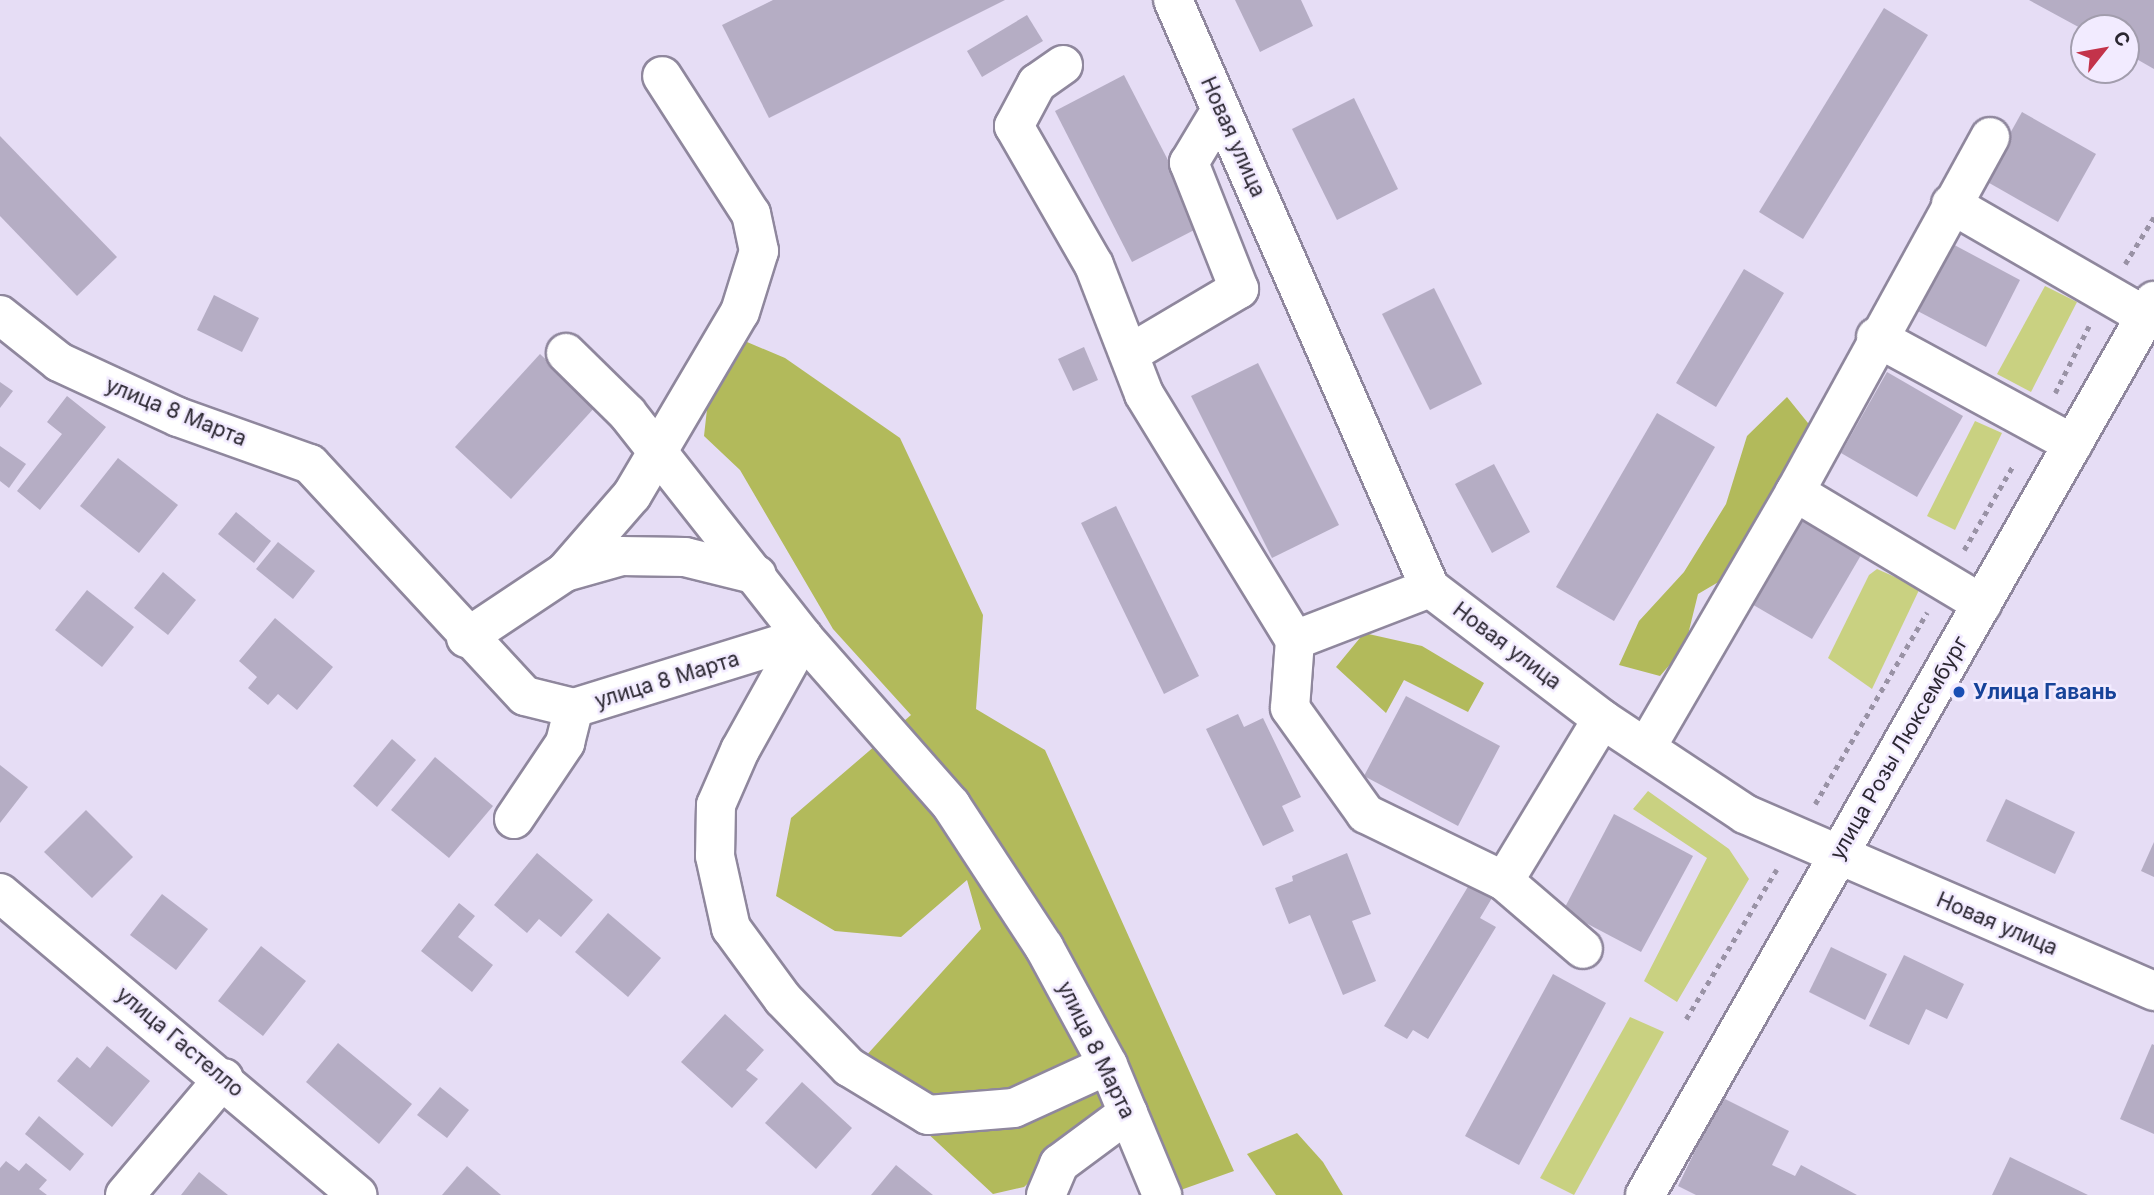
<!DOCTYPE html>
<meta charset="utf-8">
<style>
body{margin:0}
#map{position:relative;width:2154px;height:1195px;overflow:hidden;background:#e6ddf5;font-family:Inter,sans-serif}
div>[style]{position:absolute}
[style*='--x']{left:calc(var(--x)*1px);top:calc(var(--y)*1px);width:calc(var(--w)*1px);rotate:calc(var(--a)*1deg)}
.green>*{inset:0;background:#c9d181}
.forest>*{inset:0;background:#b2ba5b}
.building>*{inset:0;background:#b5adc4}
.path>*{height:4.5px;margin-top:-2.25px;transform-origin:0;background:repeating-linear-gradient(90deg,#9992a5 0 5px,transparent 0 10px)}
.roads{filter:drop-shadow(2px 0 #8f879d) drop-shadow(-2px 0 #8f879d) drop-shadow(0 2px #8f879d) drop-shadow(0 -2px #8f879d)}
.minor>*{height:38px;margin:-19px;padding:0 19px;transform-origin:19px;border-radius:19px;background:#fff}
.dots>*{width:19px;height:19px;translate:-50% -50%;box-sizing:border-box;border:4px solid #f2ebff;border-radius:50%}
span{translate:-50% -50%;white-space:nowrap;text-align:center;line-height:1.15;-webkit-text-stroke:5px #f2ebff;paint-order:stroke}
.street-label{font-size:21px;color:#2b2731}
.transit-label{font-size:21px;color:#164399;font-weight:700}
.left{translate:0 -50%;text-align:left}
.north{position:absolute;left:2070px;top:14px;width:70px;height:70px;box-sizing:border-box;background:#f2ebff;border:2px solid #a29dad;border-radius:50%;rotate:59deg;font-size:19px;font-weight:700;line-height:28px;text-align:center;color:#2b2731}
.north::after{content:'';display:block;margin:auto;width:24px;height:32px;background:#c3334a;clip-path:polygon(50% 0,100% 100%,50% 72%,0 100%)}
</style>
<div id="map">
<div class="green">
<i style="clip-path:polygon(2045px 286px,2077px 302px,2031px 392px,1997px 374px)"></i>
<i style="clip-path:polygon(1975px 421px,2002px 433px,1955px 530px,1927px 516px)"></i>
<i style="clip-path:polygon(1877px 569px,1920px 588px,1872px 689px,1828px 658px,1869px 575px)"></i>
<i style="clip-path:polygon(1648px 791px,1729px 849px,1749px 879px,1677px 1002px,1644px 981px,1707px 858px,1633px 809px)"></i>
<i style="clip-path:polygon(1630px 1017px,1664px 1032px,1574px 1195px,1540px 1178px)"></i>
</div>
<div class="forest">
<i style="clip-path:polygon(740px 339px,785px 358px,900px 438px,983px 615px,976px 709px,1045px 750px,1234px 1171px,1175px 1192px,1130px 1092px,1024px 1187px,993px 1194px,925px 1131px,864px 1058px,981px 929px,967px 880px,901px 937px,835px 931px,776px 896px,791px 818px,911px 715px,833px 629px,740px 470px,704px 436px,712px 364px)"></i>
<i style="clip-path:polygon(1787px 397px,1812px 428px,1739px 570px,1698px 594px,1685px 647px,1660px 676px,1619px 665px,1639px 621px,1684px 572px,1726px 504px,1747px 436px)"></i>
<i style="clip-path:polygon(1364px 633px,1422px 646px,1484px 683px,1468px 712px,1404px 680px,1386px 713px,1336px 667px)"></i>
<i style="clip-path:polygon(1297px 1133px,1323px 1162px,1343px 1195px,1276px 1195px,1247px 1154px)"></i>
</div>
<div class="building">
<i style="clip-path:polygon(773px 0,1005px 0,769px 118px,722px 25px)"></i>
<i style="clip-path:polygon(1235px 0,1301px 0,1313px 26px,1260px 52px)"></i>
<i style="clip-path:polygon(2029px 0,2154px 0,2154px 69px,2126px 53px,2126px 28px,2084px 30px)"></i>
<i style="clip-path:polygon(1884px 8px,1928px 35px,1803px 239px,1759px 212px)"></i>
<i style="clip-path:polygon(1027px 15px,1043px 41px,982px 77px,967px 51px)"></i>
<i style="clip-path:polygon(1124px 75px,1202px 226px,1132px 262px,1055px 111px)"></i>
<i style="clip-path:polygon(1354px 98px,1398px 189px,1337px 220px,1292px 129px)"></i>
<i style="clip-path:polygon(2022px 112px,2096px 154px,2058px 222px,1984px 180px)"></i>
<i style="clip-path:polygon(0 136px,117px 257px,77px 296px,0 216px)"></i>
<i style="clip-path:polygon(1945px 240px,2020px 280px,1986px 347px,1910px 307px)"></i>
<i style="clip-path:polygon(1744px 269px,1784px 293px,1716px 407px,1676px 383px)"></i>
<i style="clip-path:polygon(1434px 288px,1482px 384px,1430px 410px,1382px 314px)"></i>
<i style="clip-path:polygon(214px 295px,259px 318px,242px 352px,197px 330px)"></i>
<i style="clip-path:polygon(1084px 347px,1098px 380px,1073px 391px,1058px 359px)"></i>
<i style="clip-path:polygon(540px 354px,596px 406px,511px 499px,455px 447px)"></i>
<i style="clip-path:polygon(1258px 363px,1339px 525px,1272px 558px,1191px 396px)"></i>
<i style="clip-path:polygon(1887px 372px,1963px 416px,1917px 497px,1841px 453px)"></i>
<i style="clip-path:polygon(0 382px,13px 391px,0 408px)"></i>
<i style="clip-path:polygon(67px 396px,106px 427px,40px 510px,17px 491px,62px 434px,47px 422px)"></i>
<i style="clip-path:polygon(1657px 413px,1715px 447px,1614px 621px,1556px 587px)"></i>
<i style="clip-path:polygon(0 446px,26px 464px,9px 488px,0 481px)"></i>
<i style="clip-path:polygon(118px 458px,178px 505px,139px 553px,80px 506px)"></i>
<i style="clip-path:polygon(1494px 464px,1530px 532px,1492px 553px,1455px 484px)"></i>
<i style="clip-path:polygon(1116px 506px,1199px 676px,1164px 694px,1081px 523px)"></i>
<i style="clip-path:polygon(236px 512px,271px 541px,254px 563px,218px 534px)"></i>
<i style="clip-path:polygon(1801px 514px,1864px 550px,1812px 639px,1750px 603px)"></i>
<i style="clip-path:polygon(278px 542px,315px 571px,293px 599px,256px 569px)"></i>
<i style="clip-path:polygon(163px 572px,196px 600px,168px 635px,134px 608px)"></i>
<i style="clip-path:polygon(87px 590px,134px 627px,102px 667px,55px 630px)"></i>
<i style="clip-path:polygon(275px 618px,333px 667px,297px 710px,278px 694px,268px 705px,248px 688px,257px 677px,239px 661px)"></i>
<i style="clip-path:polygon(1406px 696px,1500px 746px,1458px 826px,1364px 776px)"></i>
<i style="clip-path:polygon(1238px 714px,1244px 727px,1263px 718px,1301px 797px,1282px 806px,1294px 831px,1263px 846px,1206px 729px)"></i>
<i style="clip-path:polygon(392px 739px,416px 760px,377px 807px,353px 786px)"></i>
<i style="clip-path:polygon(435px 757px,493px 806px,449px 858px,391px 810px)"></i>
<i style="clip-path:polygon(0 765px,28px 787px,0 823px)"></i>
<i style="clip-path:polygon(2006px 799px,2075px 832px,2055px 874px,1986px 841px)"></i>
<i style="clip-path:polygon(86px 810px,133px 857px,92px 898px,44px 852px)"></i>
<i style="clip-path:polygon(1614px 814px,1693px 856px,1641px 952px,1563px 911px)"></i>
<i style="clip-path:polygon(2154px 842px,2154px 877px,2141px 871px)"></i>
<i style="clip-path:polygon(537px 853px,593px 900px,561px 937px,539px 919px,527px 933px,494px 905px)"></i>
<i style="clip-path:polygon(1347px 853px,1371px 914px,1352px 921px,1376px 981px,1343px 995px,1310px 915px,1289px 924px,1275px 888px,1293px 881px,1292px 876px)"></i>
<i style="clip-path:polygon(1469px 885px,1492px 898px,1480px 918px,1496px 927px,1428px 1039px,1413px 1030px,1407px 1039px,1384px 1026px)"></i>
<i style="clip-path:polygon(162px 894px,208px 929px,176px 970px,130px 935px)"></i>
<i style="clip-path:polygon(459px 903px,475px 916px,458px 937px,493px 965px,472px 992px,421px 951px)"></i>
<i style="clip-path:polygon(608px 913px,661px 958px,628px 997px,575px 952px)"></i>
<i style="clip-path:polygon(261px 946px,306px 981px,263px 1036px,218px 1001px)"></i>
<i style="clip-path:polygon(1831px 947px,1887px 974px,1865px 1020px,1809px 992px)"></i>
<i style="clip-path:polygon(1904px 955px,1964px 984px,1947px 1019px,1926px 1009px,1909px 1045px,1869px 1026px)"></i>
<i style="clip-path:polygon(1553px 974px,1606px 1003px,1519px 1165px,1465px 1136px)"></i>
<i style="clip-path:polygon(725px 1014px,764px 1050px,746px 1070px,758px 1079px,732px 1108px,681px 1062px)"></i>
<i style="clip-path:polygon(338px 1043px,412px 1104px,379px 1144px,306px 1082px)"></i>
<i style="clip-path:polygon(2152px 1044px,2154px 1045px,2154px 1134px,2120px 1119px)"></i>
<i style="clip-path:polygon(107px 1046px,150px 1081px,112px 1127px,57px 1081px,77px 1057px,90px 1068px)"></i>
<i style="clip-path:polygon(802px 1082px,852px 1128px,816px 1169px,765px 1123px)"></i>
<i style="clip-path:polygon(440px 1087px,469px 1110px,447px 1138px,417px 1115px)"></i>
<i style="clip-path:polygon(1721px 1097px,1789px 1131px,1772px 1165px,1795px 1176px,1801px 1165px,1857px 1195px,1696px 1195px,1678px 1186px)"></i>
<i style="clip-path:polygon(39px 1116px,84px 1154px,70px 1171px,25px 1134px)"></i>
<i style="clip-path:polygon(2010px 1157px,2088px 1195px,1992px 1195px)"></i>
<i style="clip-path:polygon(6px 1161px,19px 1171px,26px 1163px,47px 1180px,39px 1189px,47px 1195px,0 1195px,0 1168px)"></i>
<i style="clip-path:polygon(896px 1165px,933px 1195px,871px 1195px)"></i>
<i style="clip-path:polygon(467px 1166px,501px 1195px,442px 1195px)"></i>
<i style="clip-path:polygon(199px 1172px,228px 1195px,181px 1195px)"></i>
</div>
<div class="path">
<i style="--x:2125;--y:264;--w:55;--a:-58.3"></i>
<i style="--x:2055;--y:393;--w:75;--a:-63.1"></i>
<i style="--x:1964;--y:550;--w:99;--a:-59.8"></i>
<i style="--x:1815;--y:804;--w:222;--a:-59.7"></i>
<i style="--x:1686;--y:1019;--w:175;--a:-58.8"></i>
</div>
<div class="roads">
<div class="minor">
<i style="--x:1173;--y:0;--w:642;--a:66.39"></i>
<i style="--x:1430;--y:588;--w:216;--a:37.3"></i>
<i style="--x:1602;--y:719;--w:172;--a:33.6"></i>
<i style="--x:1745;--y:814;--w:446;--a:23.4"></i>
<i style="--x:1063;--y:65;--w:32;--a:145"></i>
<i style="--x:1037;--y:83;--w:49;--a:118.1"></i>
<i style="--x:1014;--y:126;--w:160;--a:60.1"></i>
<i style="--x:1094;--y:265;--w:138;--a:68.8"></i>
<i style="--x:1144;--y:394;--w:289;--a:58.5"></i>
<i style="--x:1295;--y:640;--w:68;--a:94.2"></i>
<i style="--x:1290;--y:708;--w:130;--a:54.4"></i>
<i style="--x:1366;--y:814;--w:153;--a:25.9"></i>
<i style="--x:1504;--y:881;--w:104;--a:40.7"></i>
<i style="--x:1951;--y:204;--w:224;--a:30"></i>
<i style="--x:0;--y:315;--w:75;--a:38.5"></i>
<i style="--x:59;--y:362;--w:131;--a:24.8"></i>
<i style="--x:178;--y:417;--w:140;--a:19.6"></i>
<i style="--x:310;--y:464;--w:316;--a:47.2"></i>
<i style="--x:525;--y:696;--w:50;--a:13.8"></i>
<i style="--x:574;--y:708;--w:240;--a:-17.2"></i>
<i style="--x:1876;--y:337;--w:224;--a:28.5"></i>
<i style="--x:566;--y:353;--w:86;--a:44.5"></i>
<i style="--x:627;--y:413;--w:285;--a:51.8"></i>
<i style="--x:803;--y:637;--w:224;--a:48.6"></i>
<i style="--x:951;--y:805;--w:170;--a:56.8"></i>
<i style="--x:1044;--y:947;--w:134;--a:61.5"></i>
<i style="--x:1108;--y:1065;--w:141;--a:67.4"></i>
<i style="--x:1129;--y:354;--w:128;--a:-30.6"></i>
<i style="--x:1239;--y:289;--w:136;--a:-111.6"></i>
<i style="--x:1189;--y:163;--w:62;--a:-58.9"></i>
<i style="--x:1795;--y:492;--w:218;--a:30.9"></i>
<i style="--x:565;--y:572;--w:102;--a:-49"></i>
<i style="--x:632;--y:495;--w:212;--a:-59.5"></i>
<i style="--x:740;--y:312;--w:64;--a:-72.7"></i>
<i style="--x:759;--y:251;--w:38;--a:-102"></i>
<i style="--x:751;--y:214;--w:164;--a:-122.8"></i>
<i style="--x:803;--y:637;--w:129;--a:119.1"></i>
<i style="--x:740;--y:750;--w:60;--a:113.6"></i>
<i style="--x:716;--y:805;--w:51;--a:91.1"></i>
<i style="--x:715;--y:856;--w:74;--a:77.5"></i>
<i style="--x:731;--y:928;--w:88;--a:53.8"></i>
<i style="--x:783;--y:999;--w:95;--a:45.9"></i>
<i style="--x:849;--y:1067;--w:92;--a:31.3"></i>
<i style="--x:928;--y:1115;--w:86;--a:-4.7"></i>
<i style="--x:1014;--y:1108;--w:103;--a:-24.6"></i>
<i style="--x:466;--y:638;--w:119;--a:-33.7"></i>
<i style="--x:565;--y:572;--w:58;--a:-15.9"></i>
<i style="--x:621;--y:556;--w:64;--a:0.9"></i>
<i style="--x:685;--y:557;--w:74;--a:14"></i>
<i style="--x:1295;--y:640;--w:145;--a:-21.1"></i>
<i style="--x:1646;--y:748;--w:296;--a:-59.8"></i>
<i style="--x:1795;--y:492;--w:405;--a:-61.2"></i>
<i style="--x:514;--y:819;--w:92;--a:-56.1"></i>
<i style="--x:565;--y:743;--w:36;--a:-76"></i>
<i style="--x:1504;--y:881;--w:189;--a:-58.8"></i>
<i style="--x:0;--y:893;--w:468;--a:40.2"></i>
<i style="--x:125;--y:1195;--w:153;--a:-49.8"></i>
<i style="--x:1046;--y:1195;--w:34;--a:-67"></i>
<i style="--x:1059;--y:1164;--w:86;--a:-36.5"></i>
<i style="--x:1645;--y:1195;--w:1029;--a:-60.34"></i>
</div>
</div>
<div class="dots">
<i style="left:1959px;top:692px;background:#1a4fb4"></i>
</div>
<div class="street-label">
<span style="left:1233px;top:137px;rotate:66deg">Новая улица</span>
<span style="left:176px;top:412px;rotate:22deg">улица 8 Марта</span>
<span style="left:1507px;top:646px;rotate:37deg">Новая улица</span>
<span style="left:667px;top:680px;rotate:-17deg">улица 8 Марта</span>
<span style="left:1899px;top:748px;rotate:-60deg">улица Розы Люксембург</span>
<span style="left:1997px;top:924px;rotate:23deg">Новая улица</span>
<span style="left:180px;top:1042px;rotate:40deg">улица Гастелло</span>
<span style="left:1096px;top:1050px;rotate:64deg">улица 8 Марта</span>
</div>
<div class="transit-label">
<span class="left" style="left:1973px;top:692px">Улица Гавань</span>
</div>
<div class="north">С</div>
</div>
